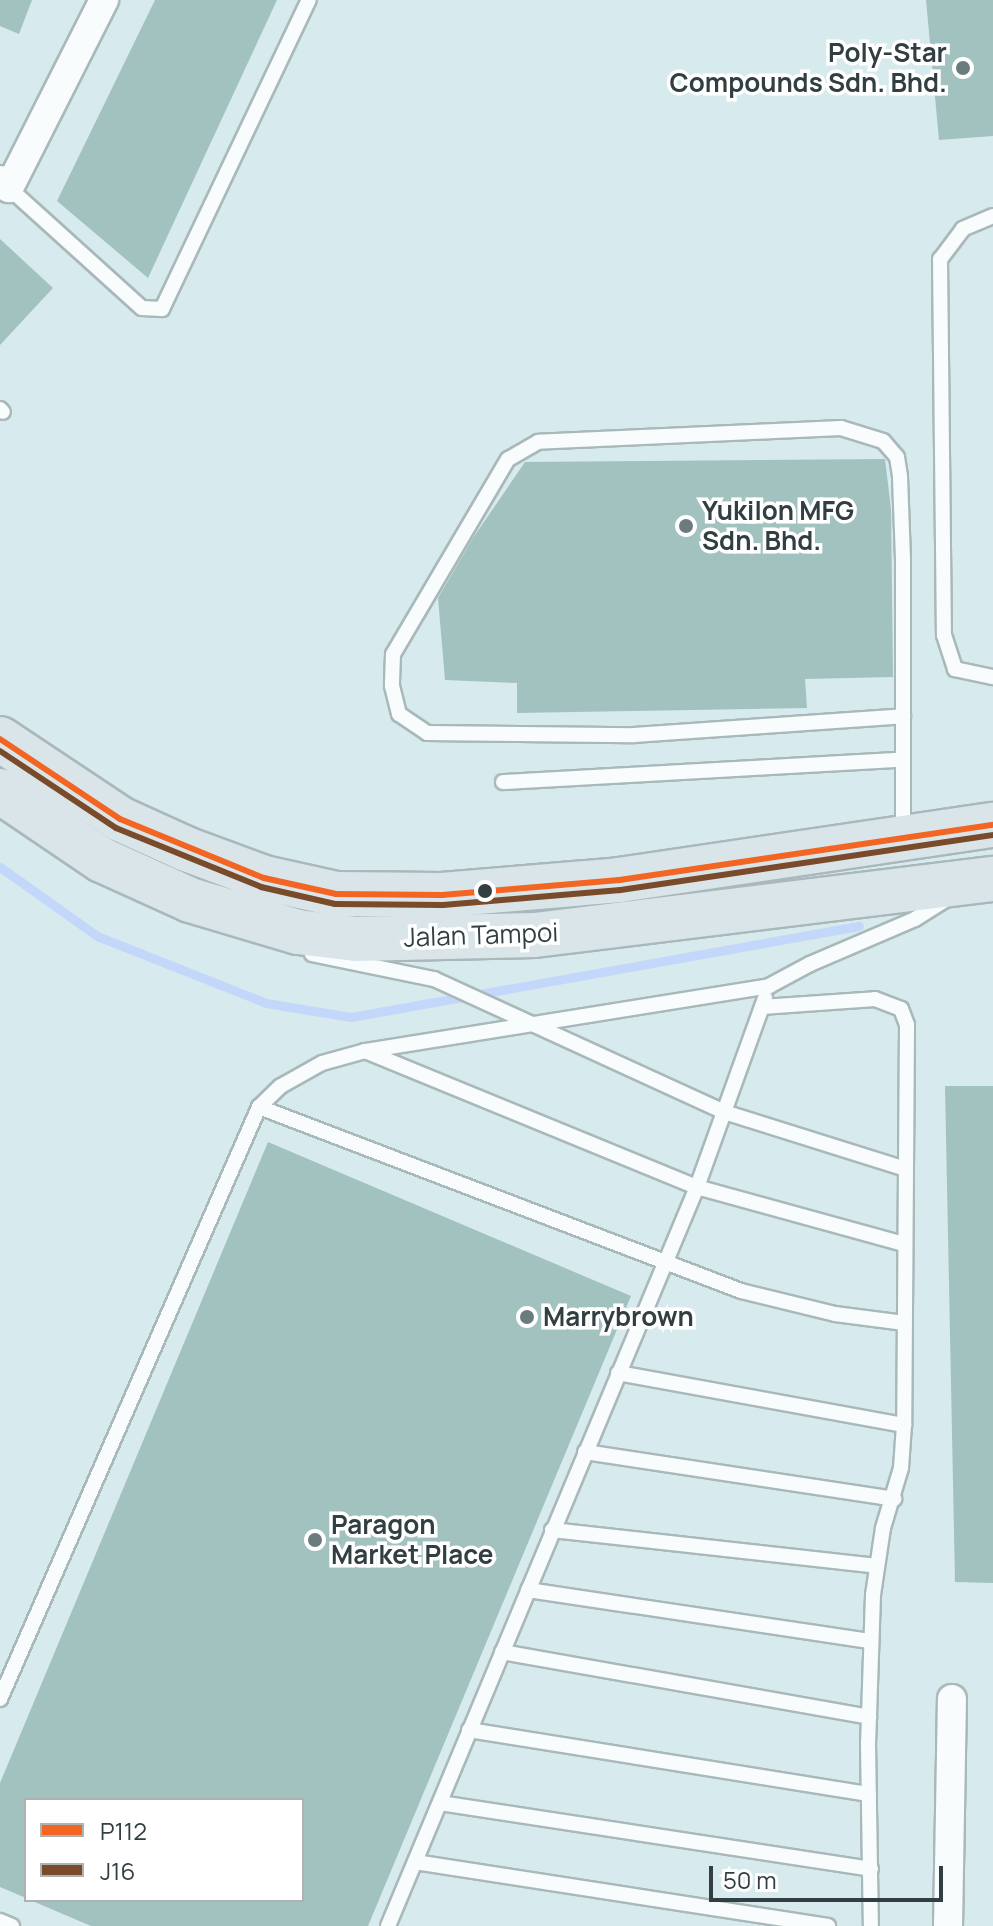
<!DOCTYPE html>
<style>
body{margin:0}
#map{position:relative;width:993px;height:1926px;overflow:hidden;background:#d7eaed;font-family:Manrope,sans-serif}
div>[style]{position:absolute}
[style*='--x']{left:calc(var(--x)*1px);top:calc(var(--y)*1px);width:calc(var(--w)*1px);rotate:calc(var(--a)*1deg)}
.stream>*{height:9px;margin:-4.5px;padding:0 4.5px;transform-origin:4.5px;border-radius:4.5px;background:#c3d7fa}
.building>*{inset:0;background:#a1c2bf}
.roads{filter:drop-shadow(2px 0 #a9b8ba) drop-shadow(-2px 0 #a9b8ba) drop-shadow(0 2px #a9b8ba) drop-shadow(0 -2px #a9b8ba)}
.lane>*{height:14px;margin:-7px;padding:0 7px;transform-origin:7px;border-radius:7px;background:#f9fcfc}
.street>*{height:28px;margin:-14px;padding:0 14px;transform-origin:14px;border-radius:14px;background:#f9fcfc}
.primary>*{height:44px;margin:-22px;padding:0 22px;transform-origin:22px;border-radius:22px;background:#dae5ea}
.bus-1>*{height:6px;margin:-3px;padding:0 3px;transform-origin:3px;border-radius:3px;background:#f26522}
.bus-2>*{height:6px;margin:-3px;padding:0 3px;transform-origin:3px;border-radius:3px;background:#7a4b2a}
.dots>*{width:22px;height:22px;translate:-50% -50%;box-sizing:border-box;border:4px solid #fff;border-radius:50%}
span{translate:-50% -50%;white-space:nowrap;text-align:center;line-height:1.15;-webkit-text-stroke:7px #fff;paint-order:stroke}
.poi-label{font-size:26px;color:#313f42;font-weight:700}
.right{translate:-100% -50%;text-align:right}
.left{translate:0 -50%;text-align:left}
.street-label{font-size:26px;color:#313f42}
.legend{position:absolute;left:24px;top:1798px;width:280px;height:104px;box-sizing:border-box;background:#fff;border:2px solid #adb2b3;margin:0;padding:10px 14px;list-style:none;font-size:24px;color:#313f42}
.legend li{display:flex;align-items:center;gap:16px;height:40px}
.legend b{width:40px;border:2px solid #adb2b3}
.scale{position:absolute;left:709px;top:1866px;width:234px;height:36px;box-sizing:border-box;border:4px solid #313f42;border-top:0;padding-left:10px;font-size:24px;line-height:28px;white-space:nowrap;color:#313f42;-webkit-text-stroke:6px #fff;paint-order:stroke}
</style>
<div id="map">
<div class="stream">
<i style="--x:0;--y:867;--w:119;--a:35.4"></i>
<i style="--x:97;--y:936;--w:182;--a:21.6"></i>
<i style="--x:266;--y:1003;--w:86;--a:9.4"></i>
<i style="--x:351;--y:1017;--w:516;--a:-10.16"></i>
</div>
<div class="building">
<i style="clip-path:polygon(0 0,32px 0,19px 34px,0 26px)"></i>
<i style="clip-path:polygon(155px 0,277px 0,148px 278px,57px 201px)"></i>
<i style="clip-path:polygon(926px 0,993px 0,993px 136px,939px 140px)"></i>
<i style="clip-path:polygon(0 239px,53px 288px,0 345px)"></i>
<i style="clip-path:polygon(885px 459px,891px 509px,893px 677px,805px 679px,807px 708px,517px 713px,517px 683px,445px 680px,438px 598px,473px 538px,525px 462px)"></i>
<i style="clip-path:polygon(945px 1086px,993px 1086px,993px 1583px,955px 1582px)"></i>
<i style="clip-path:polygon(268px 1142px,631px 1296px,368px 1926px,91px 1926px,30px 1900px,302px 1900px,302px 1800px,26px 1800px,26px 1898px,0 1887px,0 1783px)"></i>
</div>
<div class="roads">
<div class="lane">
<i style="--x:9;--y:188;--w:179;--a:42.1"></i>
<i style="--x:142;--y:308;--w:20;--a:3"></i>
<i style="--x:162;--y:309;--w:342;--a:-64.6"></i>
<i style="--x:993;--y:216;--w:33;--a:157"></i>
<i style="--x:963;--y:229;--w:38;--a:127"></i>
<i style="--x:940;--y:259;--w:376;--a:89.4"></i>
<i style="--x:944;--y:635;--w:36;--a:72"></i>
<i style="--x:955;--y:669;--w:39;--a:12"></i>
<i style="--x:0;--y:409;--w:4;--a:45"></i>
<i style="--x:503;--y:782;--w:399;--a:-3.2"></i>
<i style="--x:903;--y:835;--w:276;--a:-90"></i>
<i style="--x:903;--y:559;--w:83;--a:-92.1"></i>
<i style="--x:900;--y:476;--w:19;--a:-99"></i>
<i style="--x:897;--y:457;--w:21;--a:-131"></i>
<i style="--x:883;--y:441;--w:44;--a:-162.8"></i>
<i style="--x:841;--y:428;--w:303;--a:177.4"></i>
<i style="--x:538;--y:442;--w:34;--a:150"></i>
<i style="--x:508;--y:459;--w:226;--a:120.5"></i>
<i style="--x:393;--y:654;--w:32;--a:92"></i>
<i style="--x:392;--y:686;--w:29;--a:76"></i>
<i style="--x:399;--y:714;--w:34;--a:34"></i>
<i style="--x:427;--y:733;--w:207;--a:0.6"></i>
<i style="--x:634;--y:735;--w:270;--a:-4"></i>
<i style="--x:312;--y:954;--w:125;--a:11.6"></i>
<i style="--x:434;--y:979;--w:319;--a:24.6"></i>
<i style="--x:724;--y:1112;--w:188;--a:17.4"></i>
<i style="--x:762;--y:1007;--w:113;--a:-4"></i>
<i style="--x:875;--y:999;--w:28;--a:21"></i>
<i style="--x:901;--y:1009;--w:17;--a:69"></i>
<i style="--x:907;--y:1025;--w:400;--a:90.4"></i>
<i style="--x:904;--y:1425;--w:43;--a:94"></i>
<i style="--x:901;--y:1468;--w:63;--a:106.7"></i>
<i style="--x:883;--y:1528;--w:68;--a:98.5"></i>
<i style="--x:873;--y:1595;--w:148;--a:91.9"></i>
<i style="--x:868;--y:1743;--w:183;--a:89.1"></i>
<i style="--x:365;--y:1051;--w:359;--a:22.3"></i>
<i style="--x:697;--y:1187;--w:215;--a:15.4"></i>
<i style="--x:259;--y:1107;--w:516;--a:20.89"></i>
<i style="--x:741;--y:1291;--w:97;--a:13.7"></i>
<i style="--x:835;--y:1314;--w:70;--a:7.4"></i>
<i style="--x:618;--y:1373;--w:291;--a:10.3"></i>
<i style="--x:585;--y:1452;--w:313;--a:8.6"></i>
<i style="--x:552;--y:1530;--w:327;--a:6.3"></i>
<i style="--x:528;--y:1590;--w:347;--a:8.5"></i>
<i style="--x:502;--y:1652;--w:373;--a:10"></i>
<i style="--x:0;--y:1699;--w:646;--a:-66.37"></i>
<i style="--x:259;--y:1107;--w:30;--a:-44"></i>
<i style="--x:281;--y:1086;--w:47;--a:-29.3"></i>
<i style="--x:322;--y:1063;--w:45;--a:-15.6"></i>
<i style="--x:365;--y:1051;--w:409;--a:-9.1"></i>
<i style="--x:769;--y:986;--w:47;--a:-28.2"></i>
<i style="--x:810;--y:964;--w:114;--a:-23.2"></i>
<i style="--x:915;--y:919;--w:36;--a:-32"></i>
<i style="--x:469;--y:1730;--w:405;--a:9.1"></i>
<i style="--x:440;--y:1803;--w:436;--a:8.7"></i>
<i style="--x:415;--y:1862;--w:418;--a:8.8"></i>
<i style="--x:0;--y:1921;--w:13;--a:23"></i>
<i style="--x:388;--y:1926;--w:801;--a:-67.31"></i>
<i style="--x:697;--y:1187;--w:201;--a:-70.2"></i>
</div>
<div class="street">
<i style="--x:0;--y:180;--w:12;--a:42"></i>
<i style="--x:9;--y:188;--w:211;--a:-63.2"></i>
<i style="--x:948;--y:1926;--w:227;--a:-89"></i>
</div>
<div class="primary">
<i style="--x:0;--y:739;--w:144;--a:33.7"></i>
<i style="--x:120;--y:819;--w:72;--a:24.4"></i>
<i style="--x:186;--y:849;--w:83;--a:20.4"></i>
<i style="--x:264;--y:878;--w:74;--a:12.5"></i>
<i style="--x:336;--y:894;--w:106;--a:0.5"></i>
<i style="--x:442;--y:895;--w:178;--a:-4.8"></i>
<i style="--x:619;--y:880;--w:378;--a:-8.4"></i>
<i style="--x:0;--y:791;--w:123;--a:34.1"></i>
<i style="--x:102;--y:860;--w:97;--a:24.4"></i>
<i style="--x:190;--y:900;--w:113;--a:16.5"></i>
<i style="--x:298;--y:932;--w:58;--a:6.9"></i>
<i style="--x:356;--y:939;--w:179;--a:-1.3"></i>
<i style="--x:535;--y:935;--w:461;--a:-7"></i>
</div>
</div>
<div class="bus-1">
<i style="--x:0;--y:739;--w:144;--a:33.7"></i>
<i style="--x:120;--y:819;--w:156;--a:22.3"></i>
<i style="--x:264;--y:878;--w:74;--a:12.5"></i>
<i style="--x:336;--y:894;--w:106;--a:0.5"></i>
<i style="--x:442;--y:895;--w:178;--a:-4.8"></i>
<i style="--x:619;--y:880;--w:378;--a:-8.4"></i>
</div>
<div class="bus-2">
<i style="--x:0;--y:751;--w:139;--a:33.6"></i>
<i style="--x:116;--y:828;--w:157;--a:22.1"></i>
<i style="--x:261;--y:887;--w:76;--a:12.9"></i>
<i style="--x:335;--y:904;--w:108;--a:0.5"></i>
<i style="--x:443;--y:905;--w:178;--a:-4.8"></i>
<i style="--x:620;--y:890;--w:377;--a:-8.4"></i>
</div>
<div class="dots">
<i style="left:963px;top:68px;background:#6b7b7e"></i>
<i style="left:686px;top:526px;background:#6b7b7e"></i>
<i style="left:485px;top:891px;background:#313f42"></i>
<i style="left:527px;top:1317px;background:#6b7b7e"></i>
<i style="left:315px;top:1540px;background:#6b7b7e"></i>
</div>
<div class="poi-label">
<span class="right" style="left:947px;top:68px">Poly-Star<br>Compounds Sdn. Bhd.</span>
<span class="left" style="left:702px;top:526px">Yukilon MFG<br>Sdn. Bhd.</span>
<span class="left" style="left:543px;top:1317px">Marrybrown</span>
<span class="left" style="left:331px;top:1540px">Paragon<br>Market Place</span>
</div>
<div class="street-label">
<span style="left:481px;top:935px;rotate:-2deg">Jalan Tampoi</span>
</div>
<ul class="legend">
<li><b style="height:10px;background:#f26522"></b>P112</li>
<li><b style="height:10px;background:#7a4b2a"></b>J16</li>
</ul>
<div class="scale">50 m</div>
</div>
